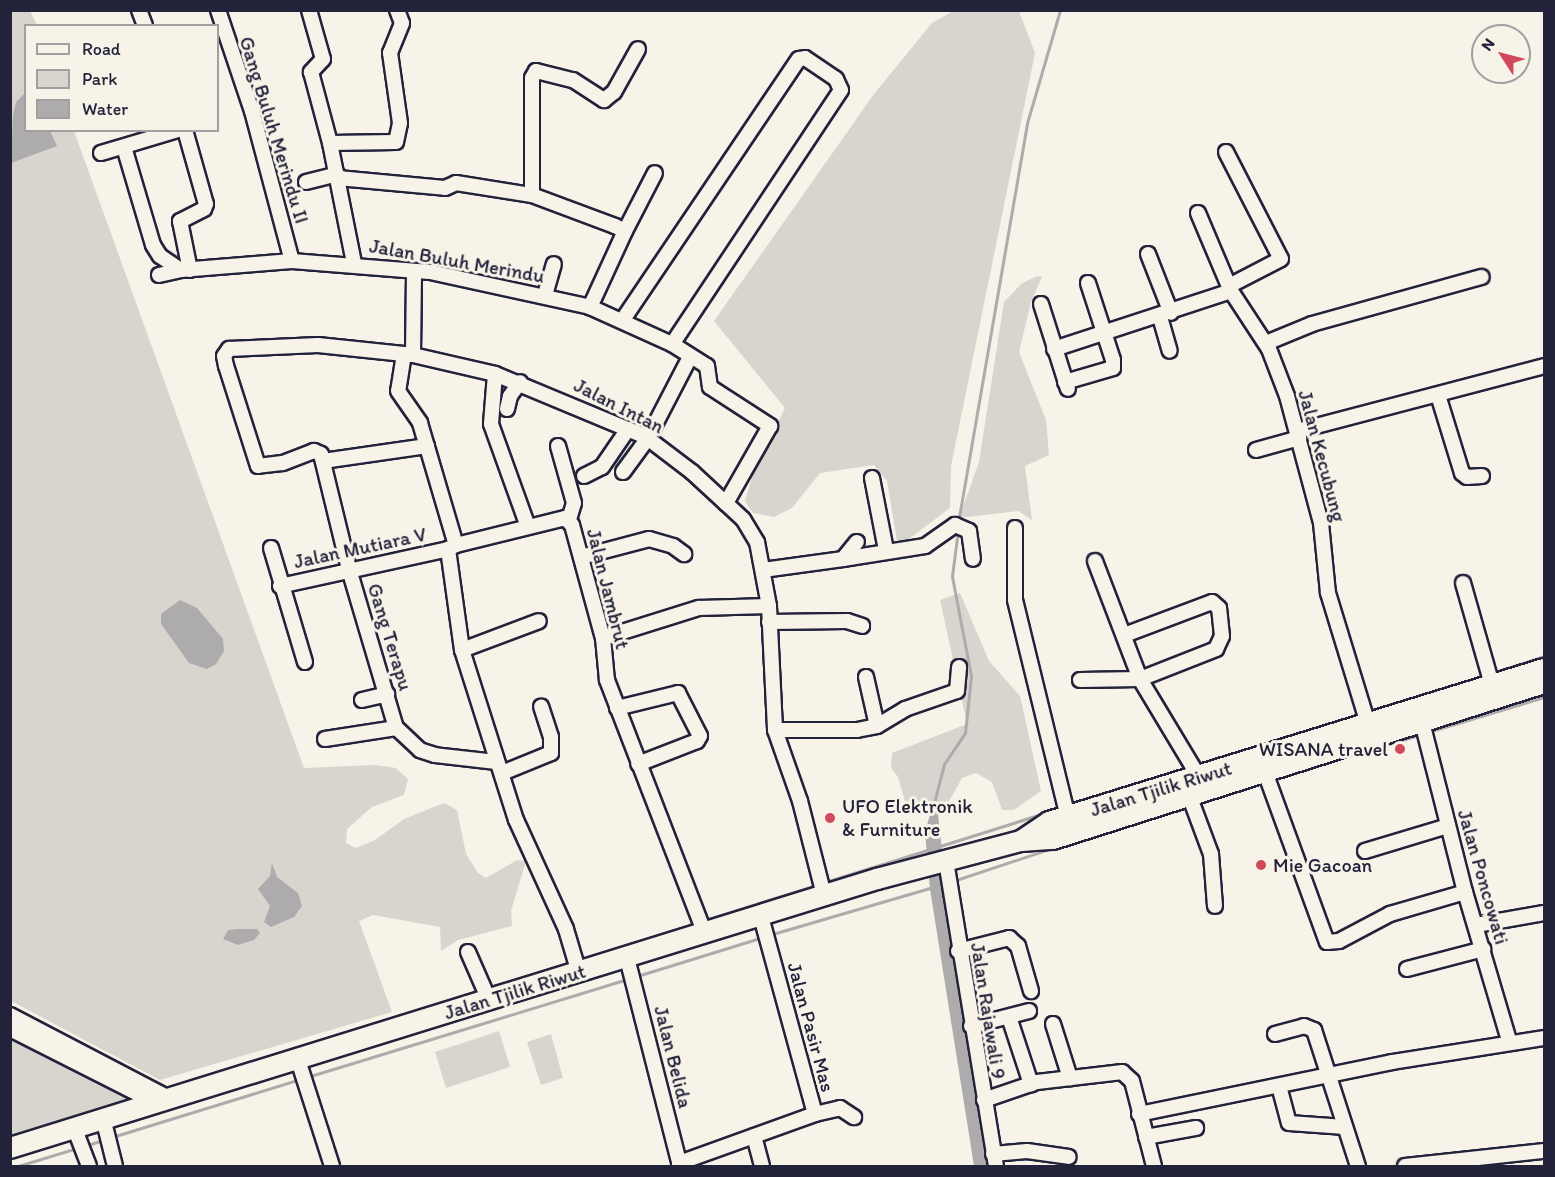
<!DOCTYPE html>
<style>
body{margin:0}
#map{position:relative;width:1555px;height:1177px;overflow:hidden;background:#f7f3e8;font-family:Itim,sans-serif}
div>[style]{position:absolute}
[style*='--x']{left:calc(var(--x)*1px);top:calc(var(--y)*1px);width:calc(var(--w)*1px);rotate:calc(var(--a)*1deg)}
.green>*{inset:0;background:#d8d5cf}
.water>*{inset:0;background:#aeabad}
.stream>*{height:3px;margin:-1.5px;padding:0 1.5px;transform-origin:1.5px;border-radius:1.5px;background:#aeabad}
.roads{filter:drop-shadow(2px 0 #22223b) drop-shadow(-2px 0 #22223b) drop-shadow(0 2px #22223b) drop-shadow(0 -2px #22223b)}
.minor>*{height:14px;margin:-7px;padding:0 7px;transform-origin:7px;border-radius:7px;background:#f7f3e8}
.highway>*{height:20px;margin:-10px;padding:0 10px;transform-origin:10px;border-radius:10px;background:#f7f3e8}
.dots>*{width:16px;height:16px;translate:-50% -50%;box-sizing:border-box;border:3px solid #f7f3e8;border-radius:50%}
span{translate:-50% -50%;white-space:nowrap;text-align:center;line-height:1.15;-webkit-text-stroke:6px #f7f3e8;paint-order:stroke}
.street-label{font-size:20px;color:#22223b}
.poi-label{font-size:20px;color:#22223b}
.right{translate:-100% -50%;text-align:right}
.left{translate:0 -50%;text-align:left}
.frame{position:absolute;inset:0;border:12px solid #22223b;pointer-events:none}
.legend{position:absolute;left:24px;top:24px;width:195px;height:108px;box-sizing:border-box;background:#f7f3e8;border:2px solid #a29fa3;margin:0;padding:8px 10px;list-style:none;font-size:18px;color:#22223b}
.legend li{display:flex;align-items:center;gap:12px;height:30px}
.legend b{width:30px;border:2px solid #a29fa3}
.north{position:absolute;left:1471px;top:24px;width:60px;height:60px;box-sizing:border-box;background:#f7f3e8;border:2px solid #a29fa3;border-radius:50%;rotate:306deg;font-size:16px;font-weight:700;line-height:24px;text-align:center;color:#22223b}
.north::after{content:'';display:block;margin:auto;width:21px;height:27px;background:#d1495b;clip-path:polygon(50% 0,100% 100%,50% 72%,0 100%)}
</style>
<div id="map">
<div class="green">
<i style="clip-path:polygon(10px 11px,30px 11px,37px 25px,26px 26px,26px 130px,74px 131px,304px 768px,375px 765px,396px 768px,408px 779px,404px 795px,372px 807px,347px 829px,346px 843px,356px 848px,375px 840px,404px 819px,444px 803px,457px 810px,466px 854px,478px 873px,486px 878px,517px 860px,526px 861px,511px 911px,512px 926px,458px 940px,441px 951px,440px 927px,373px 915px,359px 921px,392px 1012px,160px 1080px,11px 1001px)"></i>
<i style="clip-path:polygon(953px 11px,1019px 11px,1035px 53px,951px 466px,950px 508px,898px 547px,887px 481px,874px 465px,820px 473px,792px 508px,774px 517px,753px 513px,745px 501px,753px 474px,785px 408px,714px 321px,874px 94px,932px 23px)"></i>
<i style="clip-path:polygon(1037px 276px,1042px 277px,1031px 302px,1019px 352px,1046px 420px,1049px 455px,1025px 466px,1032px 520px,1018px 511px,959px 518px,979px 462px,1004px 302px,1021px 284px)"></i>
<i style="clip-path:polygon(960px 593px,989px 661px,1020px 696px,1041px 791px,1014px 810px,1002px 810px,992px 782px,976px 773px,962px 778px,943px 812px,909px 815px,898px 777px,891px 768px,892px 753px,967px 724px,940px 600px)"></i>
<i style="clip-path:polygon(11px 1023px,160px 1099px,11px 1145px)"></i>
<i style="clip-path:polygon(499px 1031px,510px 1067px,446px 1088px,435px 1052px)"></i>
<i style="clip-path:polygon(551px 1034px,563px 1078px,541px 1085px,527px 1042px)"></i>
</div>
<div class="water">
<i style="clip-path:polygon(25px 93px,26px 130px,50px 131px,57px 146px,11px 163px,13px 115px,16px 102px)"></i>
<i style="clip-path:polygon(180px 600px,197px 608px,223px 639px,224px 651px,216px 664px,207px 669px,189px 663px,161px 624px,161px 614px)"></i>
<i style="clip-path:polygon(934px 801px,937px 806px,946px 885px,993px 1166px,974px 1166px,930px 889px,925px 832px)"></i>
<i style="clip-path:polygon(272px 863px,277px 877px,298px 893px,302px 906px,294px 917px,271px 927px,264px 922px,270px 906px,258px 889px,270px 876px)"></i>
<i style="clip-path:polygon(239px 929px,257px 929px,260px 933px,254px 940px,238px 945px,223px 939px,228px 930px)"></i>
</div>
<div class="stream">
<i style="--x:958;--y:523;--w:406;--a:-80.2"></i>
<i style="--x:1027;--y:123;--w:118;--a:-73.7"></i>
<i style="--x:1492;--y:673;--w:55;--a:-18.1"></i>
<i style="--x:1369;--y:711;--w:122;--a:-17.1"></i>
<i style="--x:1428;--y:732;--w:121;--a:-16.8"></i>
<i style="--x:1331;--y:761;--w:95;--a:-16.5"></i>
<i style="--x:1197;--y:765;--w:171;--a:-17.4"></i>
<i style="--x:934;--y:803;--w:40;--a:-75.6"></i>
<i style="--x:944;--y:764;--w:37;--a:-56"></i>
<i style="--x:965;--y:733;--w:57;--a:-84"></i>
<i style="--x:971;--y:676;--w:102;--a:-100.8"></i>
<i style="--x:952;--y:576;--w:46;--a:-82.6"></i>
<i style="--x:1068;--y:806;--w:126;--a:-17.6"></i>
<i style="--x:940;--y:846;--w:113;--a:-17.5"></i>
<i style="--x:953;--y:881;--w:104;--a:-18.4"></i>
<i style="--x:825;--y:882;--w:110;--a:-17.4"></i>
<i style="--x:705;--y:920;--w:116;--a:-17.5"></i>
<i style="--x:769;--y:935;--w:171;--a:-16.3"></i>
<i style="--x:579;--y:960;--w:123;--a:-17.5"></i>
<i style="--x:637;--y:976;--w:132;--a:-17.2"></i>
<i style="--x:487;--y:988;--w:90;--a:-16.8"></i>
<i style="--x:307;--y:1077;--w:336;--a:-17"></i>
<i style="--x:164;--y:1089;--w:332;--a:-17.3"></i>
<i style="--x:10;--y:1137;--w:130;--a:-17.5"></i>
<i style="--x:112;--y:1137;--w:198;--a:-17.1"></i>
<i style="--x:87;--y:1145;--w:17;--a:-17"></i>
<i style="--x:18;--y:1166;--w:62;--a:-17"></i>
</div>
<div class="roads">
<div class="minor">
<i style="--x:139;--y:10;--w:17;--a:69"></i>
<i style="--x:218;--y:10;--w:107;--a:71.4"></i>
<i style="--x:252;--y:111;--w:155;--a:75.1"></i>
<i style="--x:309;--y:10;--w:51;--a:74.1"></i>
<i style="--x:323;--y:59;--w:18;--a:133"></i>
<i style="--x:311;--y:72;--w:73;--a:75"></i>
<i style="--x:330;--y:143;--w:122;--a:78.7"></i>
<i style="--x:185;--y:130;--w:77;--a:74.2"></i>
<i style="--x:206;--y:204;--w:5;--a:112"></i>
<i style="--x:204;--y:209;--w:27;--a:153"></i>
<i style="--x:180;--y:221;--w:50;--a:78.5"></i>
<i style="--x:330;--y:143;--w:66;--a:-0.9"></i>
<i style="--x:396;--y:142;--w:19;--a:-78"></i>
<i style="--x:400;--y:123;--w:71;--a:-98.1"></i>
<i style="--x:390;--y:53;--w:32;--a:-68"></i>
<i style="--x:402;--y:23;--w:14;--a:-111"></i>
<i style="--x:124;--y:147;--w:102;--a:73.5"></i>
<i style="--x:153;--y:245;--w:13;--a:58"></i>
<i style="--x:160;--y:256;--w:25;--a:34"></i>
<i style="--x:181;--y:270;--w:111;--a:-4.6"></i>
<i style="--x:292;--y:261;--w:138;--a:4.6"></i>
<i style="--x:430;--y:272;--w:164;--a:12.3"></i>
<i style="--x:590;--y:307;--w:90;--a:24.3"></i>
<i style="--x:672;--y:344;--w:41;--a:32.2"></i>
<i style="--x:707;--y:366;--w:21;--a:82"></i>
<i style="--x:710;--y:387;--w:72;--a:33"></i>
<i style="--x:770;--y:426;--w:89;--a:119.7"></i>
<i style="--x:1226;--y:152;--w:120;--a:62.8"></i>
<i style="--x:1281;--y:259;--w:59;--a:152.6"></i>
<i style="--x:101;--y:153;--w:80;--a:-16.6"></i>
<i style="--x:338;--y:178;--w:107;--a:5.3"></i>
<i style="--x:445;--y:188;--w:12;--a:-24"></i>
<i style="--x:456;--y:183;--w:77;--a:9"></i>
<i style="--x:532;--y:195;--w:89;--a:20.5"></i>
<i style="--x:615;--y:226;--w:11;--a:27"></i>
<i style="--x:625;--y:231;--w:84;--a:114.7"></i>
<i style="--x:306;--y:182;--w:32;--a:-14"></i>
<i style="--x:532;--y:195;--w:117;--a:-90"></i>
<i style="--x:532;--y:78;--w:8;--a:-60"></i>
<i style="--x:536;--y:71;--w:38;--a:14"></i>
<i style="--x:573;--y:80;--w:37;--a:33"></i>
<i style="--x:604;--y:100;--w:13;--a:-39"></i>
<i style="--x:614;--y:92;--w:49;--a:-60.8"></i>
<i style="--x:1198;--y:213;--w:85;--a:67.1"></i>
<i style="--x:1231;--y:291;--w:69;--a:56.8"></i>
<i style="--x:1269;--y:349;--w:50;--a:69"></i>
<i style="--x:1287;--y:396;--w:131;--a:75"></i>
<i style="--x:1321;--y:523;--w:70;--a:84.3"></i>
<i style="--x:1328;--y:593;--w:143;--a:73"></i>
<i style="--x:625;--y:231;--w:65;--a:-62.7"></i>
<i style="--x:1148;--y:254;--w:63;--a:68.7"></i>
<i style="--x:159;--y:275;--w:23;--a:-13"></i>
<i style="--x:545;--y:295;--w:32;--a:-74"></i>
<i style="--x:1041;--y:304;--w:89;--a:72.4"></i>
<i style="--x:1160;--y:317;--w:35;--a:74"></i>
<i style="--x:622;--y:321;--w:316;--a:-56"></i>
<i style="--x:799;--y:59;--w:6;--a:-9"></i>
<i style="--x:805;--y:58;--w:37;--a:34"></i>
<i style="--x:836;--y:79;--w:12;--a:66"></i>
<i style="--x:841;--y:90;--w:305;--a:123.6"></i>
<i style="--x:1266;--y:343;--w:50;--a:-22.4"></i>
<i style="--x:1312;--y:324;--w:176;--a:-15.5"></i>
<i style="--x:1054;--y:349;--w:186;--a:-18.1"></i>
<i style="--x:404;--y:354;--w:37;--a:99"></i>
<i style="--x:398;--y:391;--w:39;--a:55"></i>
<i style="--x:420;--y:423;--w:127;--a:73.6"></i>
<i style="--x:413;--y:355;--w:84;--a:-89.3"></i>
<i style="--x:495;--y:374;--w:50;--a:94.6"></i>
<i style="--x:491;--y:424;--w:109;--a:70.2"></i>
<i style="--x:1065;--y:382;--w:50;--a:-16.3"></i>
<i style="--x:1113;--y:368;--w:8;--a:-90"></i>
<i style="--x:1113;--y:360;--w:81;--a:-108"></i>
<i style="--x:1438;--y:395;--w:82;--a:72.9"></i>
<i style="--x:1462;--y:473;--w:6;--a:39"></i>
<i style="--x:1467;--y:477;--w:15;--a:-4"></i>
<i style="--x:507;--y:409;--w:13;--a:-77"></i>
<i style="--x:510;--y:396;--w:17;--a:-54"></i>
<i style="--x:1297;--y:431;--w:255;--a:-14.7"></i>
<i style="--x:558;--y:446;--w:59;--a:74.3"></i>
<i style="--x:574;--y:503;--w:17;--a:107"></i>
<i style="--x:1256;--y:450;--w:45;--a:-15.6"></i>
<i style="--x:323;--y:461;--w:105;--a:-8.2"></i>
<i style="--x:623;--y:472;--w:42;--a:-53.7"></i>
<i style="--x:648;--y:438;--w:91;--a:-62.6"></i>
<i style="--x:584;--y:476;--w:20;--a:-27"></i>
<i style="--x:602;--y:467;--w:46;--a:-55.6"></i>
<i style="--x:872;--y:478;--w:73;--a:79"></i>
<i style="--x:1015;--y:528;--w:72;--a:90"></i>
<i style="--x:1015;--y:600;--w:223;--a:76.3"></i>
<i style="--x:271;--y:548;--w:119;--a:73.4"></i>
<i style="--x:581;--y:557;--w:70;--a:-14.8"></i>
<i style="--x:649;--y:539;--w:25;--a:16"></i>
<i style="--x:673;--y:546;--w:14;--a:36"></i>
<i style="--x:843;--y:559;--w:83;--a:-9"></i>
<i style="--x:925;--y:546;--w:37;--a:-35"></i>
<i style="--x:955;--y:525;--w:15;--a:23"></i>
<i style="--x:969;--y:531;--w:28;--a:82"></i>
<i style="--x:1095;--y:561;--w:126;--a:69.1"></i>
<i style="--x:1140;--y:679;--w:114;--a:59"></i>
<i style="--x:763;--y:570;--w:81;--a:-7.8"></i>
<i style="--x:843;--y:559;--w:22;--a:-51"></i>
<i style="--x:1463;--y:583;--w:106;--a:74.1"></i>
<i style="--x:280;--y:586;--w:172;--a:-12.4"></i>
<i style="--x:769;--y:622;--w:78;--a:-0.7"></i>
<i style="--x:847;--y:621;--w:16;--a:18"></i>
<i style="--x:603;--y:638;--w:101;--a:-17.4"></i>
<i style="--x:699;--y:608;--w:70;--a:-1.6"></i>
<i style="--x:462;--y:650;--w:82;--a:-20.6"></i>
<i style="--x:866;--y:677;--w:50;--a:77.3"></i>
<i style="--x:1080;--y:680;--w:60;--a:-1"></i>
<i style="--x:1140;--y:679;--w:82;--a:-21.5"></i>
<i style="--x:1216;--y:649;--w:14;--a:-65"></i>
<i style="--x:1222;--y:636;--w:28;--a:-96"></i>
<i style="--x:1219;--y:608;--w:9;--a:-139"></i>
<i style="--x:1212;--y:602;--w:94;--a:159.4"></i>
<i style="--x:362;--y:700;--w:26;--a:-13"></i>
<i style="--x:617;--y:708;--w:63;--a:-13.8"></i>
<i style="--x:678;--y:693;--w:48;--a:62.9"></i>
<i style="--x:700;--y:736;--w:6;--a:121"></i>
<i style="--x:697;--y:741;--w:63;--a:158.7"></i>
<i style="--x:1422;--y:722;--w:175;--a:75.8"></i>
<i style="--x:1465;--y:892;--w:155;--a:73.5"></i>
<i style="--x:775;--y:730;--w:82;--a:0"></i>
<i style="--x:857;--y:730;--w:20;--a:-11"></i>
<i style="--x:877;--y:726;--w:33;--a:-31"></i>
<i style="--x:905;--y:709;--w:55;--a:-19.1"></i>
<i style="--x:957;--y:691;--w:24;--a:-85"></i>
<i style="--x:325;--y:739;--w:72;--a:-8.8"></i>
<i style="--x:496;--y:762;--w:61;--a:-173.5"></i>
<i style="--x:435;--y:755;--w:16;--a:-162"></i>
<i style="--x:420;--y:750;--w:33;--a:-137"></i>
<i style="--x:396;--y:728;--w:166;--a:-106.5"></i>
<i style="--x:349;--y:569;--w:118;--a:-103.7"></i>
<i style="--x:321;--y:454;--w:8;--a:-157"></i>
<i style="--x:314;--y:451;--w:34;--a:159"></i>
<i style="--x:282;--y:463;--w:24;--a:173"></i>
<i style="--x:258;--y:466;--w:105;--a:-107.7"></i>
<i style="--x:226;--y:366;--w:10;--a:-101"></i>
<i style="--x:224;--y:356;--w:9;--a:-54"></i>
<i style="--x:229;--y:349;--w:89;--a:-2.6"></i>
<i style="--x:318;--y:345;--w:96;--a:6"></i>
<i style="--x:413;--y:355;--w:84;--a:13"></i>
<i style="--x:495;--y:374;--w:164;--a:22.6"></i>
<i style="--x:646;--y:437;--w:58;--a:37.3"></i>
<i style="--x:692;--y:472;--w:69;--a:42.7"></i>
<i style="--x:743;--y:519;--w:27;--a:59"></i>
<i style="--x:757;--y:542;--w:65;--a:79.4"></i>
<i style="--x:769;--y:606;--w:124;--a:87.2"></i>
<i style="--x:775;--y:730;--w:75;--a:70.6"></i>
<i style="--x:800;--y:801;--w:97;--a:75.7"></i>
<i style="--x:1265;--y:772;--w:181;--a:70"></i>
<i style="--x:1327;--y:942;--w:12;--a:-5"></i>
<i style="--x:1339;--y:941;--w:58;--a:-27.9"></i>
<i style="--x:1390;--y:914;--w:78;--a:-16.3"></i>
<i style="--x:502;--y:773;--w:53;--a:-22.2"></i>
<i style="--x:551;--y:753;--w:16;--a:-90"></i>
<i style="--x:551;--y:737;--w:32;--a:-108"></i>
<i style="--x:1189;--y:795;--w:63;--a:69.6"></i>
<i style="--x:1211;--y:854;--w:52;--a:85.6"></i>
<i style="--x:1365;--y:851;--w:87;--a:-16.8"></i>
<i style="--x:946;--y:861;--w:309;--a:80.7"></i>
<i style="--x:1476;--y:925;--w:69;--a:-10"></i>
<i style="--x:958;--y:951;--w:53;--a:-14.3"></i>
<i style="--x:1009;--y:938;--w:12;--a:42"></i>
<i style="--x:1018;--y:946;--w:47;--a:73.9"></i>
<i style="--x:468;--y:952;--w:52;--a:66.4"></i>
<i style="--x:627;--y:958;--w:215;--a:75.7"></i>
<i style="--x:1407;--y:969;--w:79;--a:-14.7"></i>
<i style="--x:579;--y:973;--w:46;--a:-106.5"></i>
<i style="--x:566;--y:929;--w:120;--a:-114.6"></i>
<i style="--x:516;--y:820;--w:178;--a:-107.6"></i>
<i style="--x:462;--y:650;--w:102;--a:-97.9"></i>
<i style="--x:448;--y:549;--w:9;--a:-27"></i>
<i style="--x:456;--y:545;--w:112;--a:-13.9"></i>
<i style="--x:565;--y:518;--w:10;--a:45"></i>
<i style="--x:572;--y:525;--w:117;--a:74.7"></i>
<i style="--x:603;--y:638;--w:42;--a:84.6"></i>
<i style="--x:607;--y:680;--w:272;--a:68.9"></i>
<i style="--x:10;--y:1015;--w:182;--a:27.6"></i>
<i style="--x:1009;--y:1017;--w:71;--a:71.8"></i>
<i style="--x:1053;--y:1024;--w:57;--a:72.5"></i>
<i style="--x:971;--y:1026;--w:60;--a:-14.5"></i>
<i style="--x:10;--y:1029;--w:150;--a:26.9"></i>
<i style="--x:144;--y:1097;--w:9;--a:63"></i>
<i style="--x:1275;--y:1034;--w:30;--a:-15"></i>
<i style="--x:1304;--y:1026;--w:11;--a:22"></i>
<i style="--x:1314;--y:1030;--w:143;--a:72.1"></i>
<i style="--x:298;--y:1060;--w:111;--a:72.2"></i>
<i style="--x:1279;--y:1086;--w:38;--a:75"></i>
<i style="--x:1289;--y:1123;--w:56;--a:4.1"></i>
<i style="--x:984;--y:1100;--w:56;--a:-18.8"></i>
<i style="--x:1037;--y:1082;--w:86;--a:-6.7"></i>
<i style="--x:1122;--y:1072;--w:13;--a:42"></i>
<i style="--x:1132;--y:1081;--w:88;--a:75.5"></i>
<i style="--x:815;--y:1114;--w:26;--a:-13"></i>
<i style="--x:840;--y:1108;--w:17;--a:33"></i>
<i style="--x:1139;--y:1114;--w:258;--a:-11.6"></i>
<i style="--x:1392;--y:1062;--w:154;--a:-9"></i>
<i style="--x:103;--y:1118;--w:49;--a:76"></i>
<i style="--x:74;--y:1127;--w:42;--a:69"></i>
<i style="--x:754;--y:1136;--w:31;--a:75"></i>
<i style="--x:1146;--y:1137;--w:51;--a:-10.2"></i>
<i style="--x:993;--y:1154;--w:34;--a:-5"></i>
<i style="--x:1027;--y:1151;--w:42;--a:8.1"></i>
<i style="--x:679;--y:1163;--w:145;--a:-19.8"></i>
<i style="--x:815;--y:1114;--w:205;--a:-105.3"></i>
<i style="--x:1405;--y:1166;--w:140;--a:-6.2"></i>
</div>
<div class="highway">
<i style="--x:1021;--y:841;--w:34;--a:-34"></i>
<i style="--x:1049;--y:822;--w:518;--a:-17.18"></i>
<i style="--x:10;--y:1148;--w:908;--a:-17.24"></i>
<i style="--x:877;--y:879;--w:149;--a:-14.8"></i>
<i style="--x:1021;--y:841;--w:32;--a:-4"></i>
<i style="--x:1053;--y:839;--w:515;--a:-17.63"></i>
</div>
</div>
<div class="dots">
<i style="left:1400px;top:749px;background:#d1495b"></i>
<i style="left:830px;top:818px;background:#d1495b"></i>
<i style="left:1261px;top:865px;background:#d1495b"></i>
</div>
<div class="street-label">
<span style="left:274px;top:130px;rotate:73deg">Gang Buluh Merindu II</span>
<span style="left:457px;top:261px;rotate:10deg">Jalan Buluh Merindu</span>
<span style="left:619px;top:406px;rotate:27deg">Jalan Intan</span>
<span style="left:1322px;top:456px;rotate:75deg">Jalan Kecubung</span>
<span style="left:360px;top:548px;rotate:-12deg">Jalan Mutiara V</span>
<span style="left:608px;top:589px;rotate:76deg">Jalan Jambrut</span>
<span style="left:390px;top:637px;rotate:73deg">Gang Terapu</span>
<span style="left:1161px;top:789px;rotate:-17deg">Jalan Tjilik Riwut</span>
<span style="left:1483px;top:877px;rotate:74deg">Jalan Poncowati</span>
<span style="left:515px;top:992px;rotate:-17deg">Jalan Tjilik Riwut</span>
<span style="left:988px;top:1011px;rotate:81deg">Jalan Rajawali 9</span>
<span style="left:811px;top:1027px;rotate:75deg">Jalan Pasir Mas</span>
<span style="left:673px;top:1057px;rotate:76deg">Jalan Belida</span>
</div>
<div class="poi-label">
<span class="right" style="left:1388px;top:749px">WISANA travel</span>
<span class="left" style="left:842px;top:818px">UFO Elektronik<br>&amp; Furniture</span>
<span class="left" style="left:1273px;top:865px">Mie Gacoan</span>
</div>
<div class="frame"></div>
<ul class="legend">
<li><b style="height:8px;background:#f7f3e8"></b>Road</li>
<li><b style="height:16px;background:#d8d5cf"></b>Park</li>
<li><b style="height:16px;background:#aeabad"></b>Water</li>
</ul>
<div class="north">N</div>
</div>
